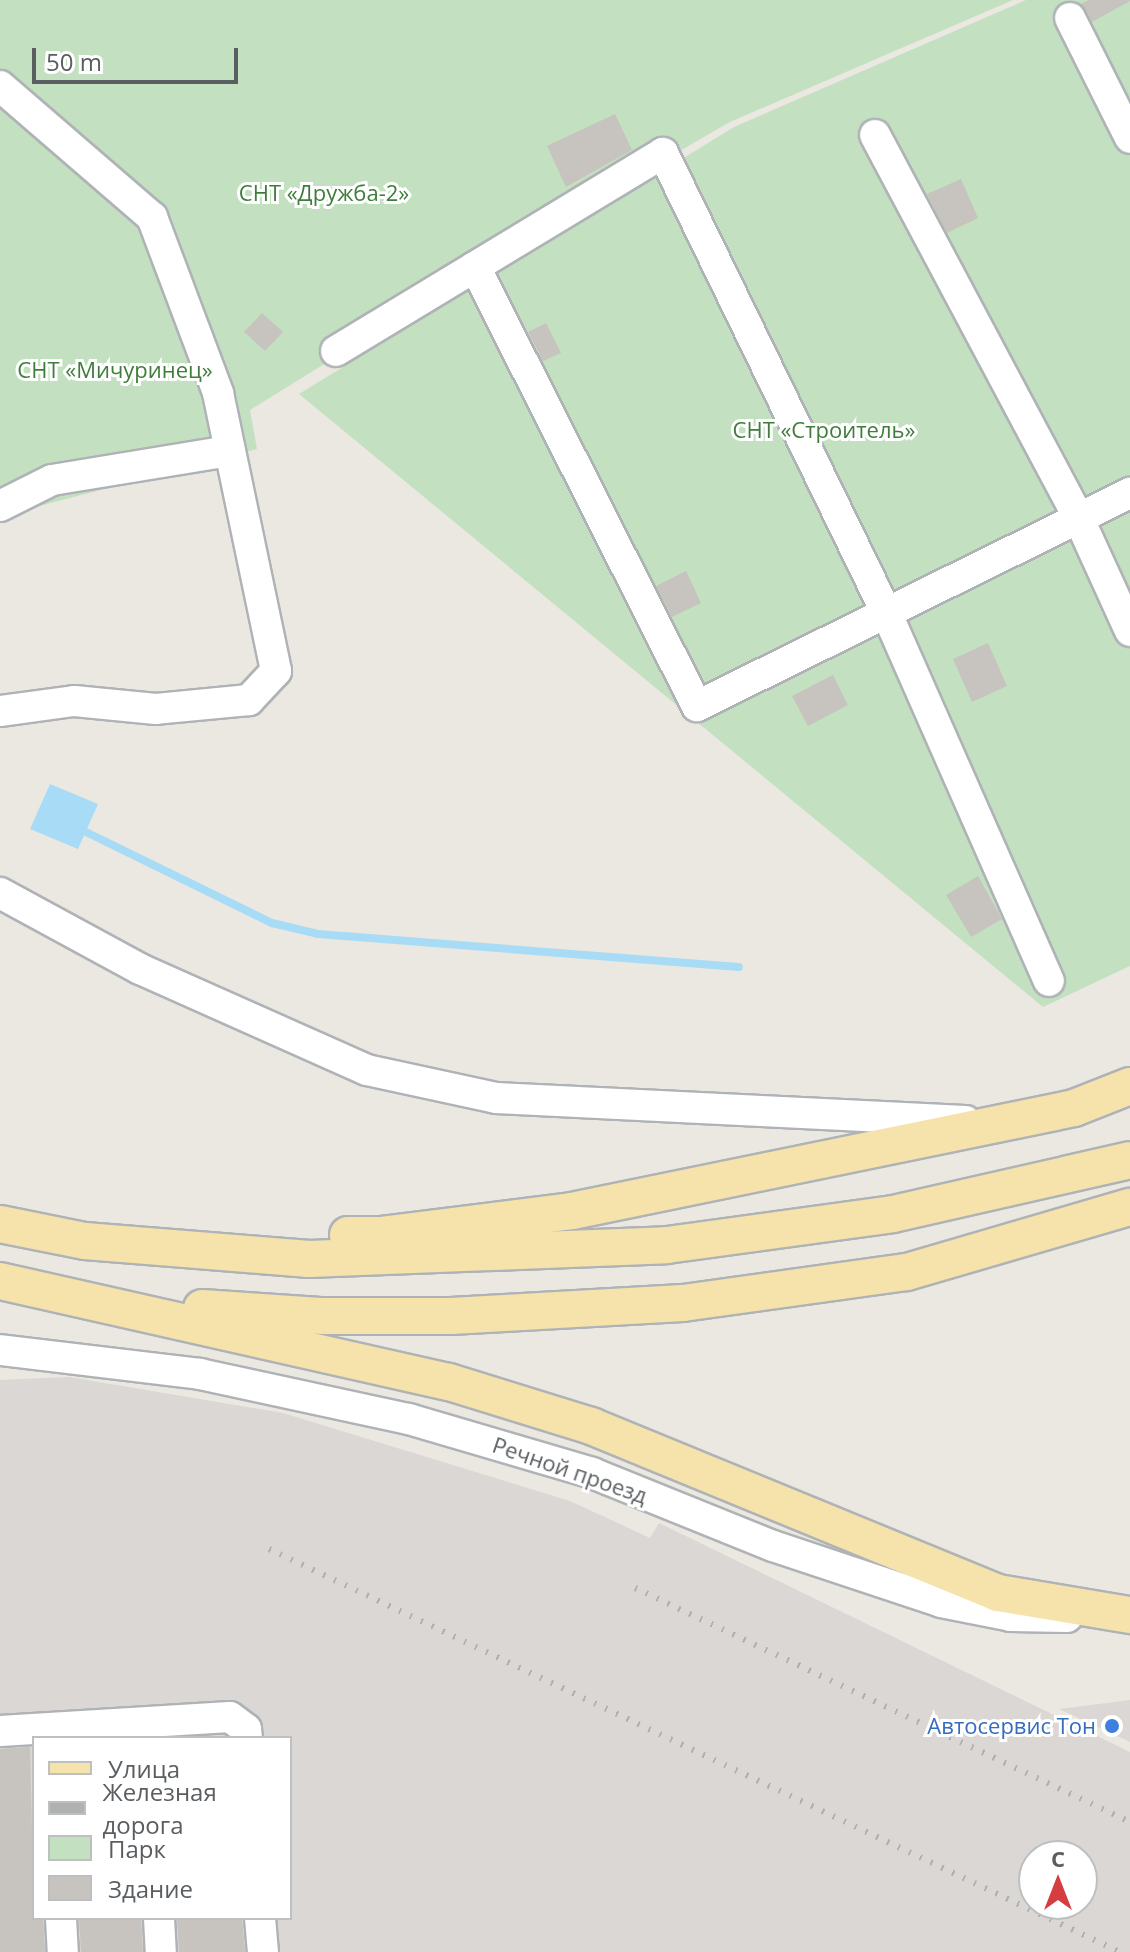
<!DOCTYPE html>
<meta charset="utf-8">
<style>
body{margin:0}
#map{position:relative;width:1130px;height:1952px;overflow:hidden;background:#ebe8e2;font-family:"Open Sans",sans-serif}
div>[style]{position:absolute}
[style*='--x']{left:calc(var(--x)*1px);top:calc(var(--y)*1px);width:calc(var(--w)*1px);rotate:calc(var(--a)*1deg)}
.industrial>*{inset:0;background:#dad7d4}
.green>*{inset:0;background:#c3e1c0}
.water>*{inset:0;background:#a8dbf5}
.stream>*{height:8px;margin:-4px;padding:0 4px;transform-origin:4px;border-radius:4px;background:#a8dbf5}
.building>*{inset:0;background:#c7c3be}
.roads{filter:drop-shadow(2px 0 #afb3b6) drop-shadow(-2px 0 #afb3b6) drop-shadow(0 2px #afb3b6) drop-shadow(0 -2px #afb3b6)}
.minor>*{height:30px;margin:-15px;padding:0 15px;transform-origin:15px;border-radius:15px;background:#fff}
.major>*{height:36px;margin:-18px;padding:0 18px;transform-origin:18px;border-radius:18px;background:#f6e3ac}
.rail>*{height:6px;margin-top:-3px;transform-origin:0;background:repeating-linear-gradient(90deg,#b0b1b1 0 2px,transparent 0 12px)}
.dots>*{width:22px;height:22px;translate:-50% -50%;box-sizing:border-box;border:4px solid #fff;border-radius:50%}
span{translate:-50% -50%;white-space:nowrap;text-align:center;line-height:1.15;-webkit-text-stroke:6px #fff;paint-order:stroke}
.park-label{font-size:22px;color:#407d3d}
.street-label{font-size:22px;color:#5a5e61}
.shop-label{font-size:22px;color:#366cbe}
.right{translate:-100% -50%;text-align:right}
.legend{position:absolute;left:32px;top:1736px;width:260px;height:184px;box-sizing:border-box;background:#fff;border:2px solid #bdbfc0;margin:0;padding:10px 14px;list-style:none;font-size:24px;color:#5a5e61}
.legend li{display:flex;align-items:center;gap:16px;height:40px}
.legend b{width:40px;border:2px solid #bdbfc0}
.north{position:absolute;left:1018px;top:1840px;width:80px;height:80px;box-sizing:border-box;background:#fff;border:2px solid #bdbfc0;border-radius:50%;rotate:0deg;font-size:22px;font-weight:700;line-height:32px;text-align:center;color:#5a5e61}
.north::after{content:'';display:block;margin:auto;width:28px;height:36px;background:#d63d40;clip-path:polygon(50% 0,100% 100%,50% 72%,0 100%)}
.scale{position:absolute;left:32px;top:48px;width:206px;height:36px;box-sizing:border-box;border:4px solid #5a5e61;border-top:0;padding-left:10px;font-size:24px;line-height:28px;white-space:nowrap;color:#5a5e61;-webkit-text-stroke:6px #fff;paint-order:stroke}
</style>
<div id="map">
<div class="industrial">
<i style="clip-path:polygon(evenodd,69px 1377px,283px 1413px,570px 1501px,650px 1538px,659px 1523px,1130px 1752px,1130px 1952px,0 1952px,0 1380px,69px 1377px,34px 1738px,290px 1738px,290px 1918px,34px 1918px,34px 1738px,69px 1377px,1034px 1856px,1082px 1856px,1082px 1904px,1034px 1904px,1034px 1856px)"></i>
<i style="clip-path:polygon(1130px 1700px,1130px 1742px,1059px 1709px)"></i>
</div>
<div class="green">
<i style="clip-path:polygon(0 0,1013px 0,730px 122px,512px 248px,250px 410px,257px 449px,9px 514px,0 522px)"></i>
<i style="clip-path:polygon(1026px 0,1130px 0,1130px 966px,1043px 1007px,299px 394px,734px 127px)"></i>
</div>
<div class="water">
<i style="clip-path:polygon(50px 784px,98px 804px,78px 849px,30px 829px)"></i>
</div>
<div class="stream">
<i style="--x:86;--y:832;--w:207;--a:26.1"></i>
<i style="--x:272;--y:923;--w:47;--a:13.4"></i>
<i style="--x:318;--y:934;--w:422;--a:4.5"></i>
</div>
<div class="building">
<i style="clip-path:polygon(1089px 0,1130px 0,1130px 1px,1092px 22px,1081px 4px)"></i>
<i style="clip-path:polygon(615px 114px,632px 150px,566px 187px,547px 146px)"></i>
<i style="clip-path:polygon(961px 179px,978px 218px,947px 233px,927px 194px)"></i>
<i style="clip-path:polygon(262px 313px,283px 332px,265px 351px,244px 332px)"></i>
<i style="clip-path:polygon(546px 323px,561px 353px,543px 361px,528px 332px)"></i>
<i style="clip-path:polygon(686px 571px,701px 603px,672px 617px,656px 586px)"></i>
<i style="clip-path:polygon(988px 643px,1007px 686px,972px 702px,953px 659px)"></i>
<i style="clip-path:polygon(833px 675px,848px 705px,808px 726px,792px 696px)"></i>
<i style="clip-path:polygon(978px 876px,1002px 919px,971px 937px,946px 895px)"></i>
<i style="clip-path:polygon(30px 1747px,34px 1918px,43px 1918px,45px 1952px,0 1952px,0 1749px)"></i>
<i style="clip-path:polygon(79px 1918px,141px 1918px,143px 1952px,81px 1952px)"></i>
<i style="clip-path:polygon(177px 1918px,242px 1918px,245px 1952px,179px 1952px)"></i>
</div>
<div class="roads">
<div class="minor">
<i style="--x:1070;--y:18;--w:134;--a:63.4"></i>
<i style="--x:0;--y:86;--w:201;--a:40.8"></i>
<i style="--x:152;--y:217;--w:188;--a:69.4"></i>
<i style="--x:218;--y:393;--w:284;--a:78.2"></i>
<i style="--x:276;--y:671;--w:40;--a:133"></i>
<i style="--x:249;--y:700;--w:93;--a:174.5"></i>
<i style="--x:156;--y:709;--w:82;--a:-174.4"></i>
<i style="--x:74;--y:701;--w:75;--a:172.3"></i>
<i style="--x:875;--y:135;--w:435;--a:62"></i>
<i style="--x:1079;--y:519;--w:123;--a:65.5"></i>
<i style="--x:475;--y:267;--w:492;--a:63.2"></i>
<i style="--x:697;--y:706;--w:483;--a:-26.2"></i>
<i style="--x:336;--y:351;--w:382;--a:-31.2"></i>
<i style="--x:663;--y:153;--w:513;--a:64.08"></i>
<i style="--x:887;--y:614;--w:401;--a:66.2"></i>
<i style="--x:0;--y:506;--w:58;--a:-26.6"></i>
<i style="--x:52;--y:480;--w:180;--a:-9.3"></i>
<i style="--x:0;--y:893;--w:159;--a:28.5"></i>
<i style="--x:140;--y:969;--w:248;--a:24"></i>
<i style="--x:367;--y:1070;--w:132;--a:12.2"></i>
<i style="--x:496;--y:1098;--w:470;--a:2.8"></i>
<i style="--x:0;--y:1350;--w:201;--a:6.8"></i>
<i style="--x:200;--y:1374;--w:214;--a:12.2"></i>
<i style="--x:409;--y:1419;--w:191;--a:16.4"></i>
<i style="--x:592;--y:1473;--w:195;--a:22"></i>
<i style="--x:773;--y:1546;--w:177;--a:18.4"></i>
<i style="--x:941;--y:1602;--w:71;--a:11.3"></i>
<i style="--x:1011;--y:1616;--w:56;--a:1"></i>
<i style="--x:0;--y:1731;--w:230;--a:-3.5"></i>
<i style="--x:230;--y:1717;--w:20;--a:37"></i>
<i style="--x:246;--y:1729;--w:9;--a:84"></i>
<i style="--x:61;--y:1918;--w:34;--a:87"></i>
<i style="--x:159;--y:1918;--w:34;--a:87"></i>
<i style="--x:260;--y:1918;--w:34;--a:85"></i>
</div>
<div class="major">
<i style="--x:0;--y:1224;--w:87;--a:11.3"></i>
<i style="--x:85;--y:1241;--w:225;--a:4.6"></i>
<i style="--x:309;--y:1259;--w:358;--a:-2.2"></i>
<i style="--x:667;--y:1245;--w:228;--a:-7.8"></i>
<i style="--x:893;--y:1214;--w:243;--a:-12.8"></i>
<i style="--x:348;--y:1235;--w:32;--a:0"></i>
<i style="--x:380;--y:1235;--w:193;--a:-7.1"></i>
<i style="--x:572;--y:1211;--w:512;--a:-11.59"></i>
<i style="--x:1074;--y:1108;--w:60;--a:-21.4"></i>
<i style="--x:0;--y:1281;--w:460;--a:12.7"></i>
<i style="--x:449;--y:1382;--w:149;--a:17.2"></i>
<i style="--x:591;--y:1426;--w:440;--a:22.3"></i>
<i style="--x:998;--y:1593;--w:134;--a:9.5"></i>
<i style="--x:202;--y:1308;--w:122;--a:3.8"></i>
<i style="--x:324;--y:1316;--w:127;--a:0"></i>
<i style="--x:451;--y:1316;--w:232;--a:-3.2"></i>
<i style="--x:683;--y:1303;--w:226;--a:-7.9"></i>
<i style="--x:907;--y:1272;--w:232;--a:-16.3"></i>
</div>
</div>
<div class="rail">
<i style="--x:269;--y:1549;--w:942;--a:25.34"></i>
<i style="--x:635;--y:1588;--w:548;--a:25.3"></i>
</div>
<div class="dots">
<i style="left:1112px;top:1726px;background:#3f7fe0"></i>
</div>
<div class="park-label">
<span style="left:324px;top:193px">СНТ «Дружба-2»</span>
<span style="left:115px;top:370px">СНТ «Мичуринец»</span>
<span style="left:824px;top:430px">СНТ «Строитель»</span>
</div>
<div class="street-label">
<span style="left:570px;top:1470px;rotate:19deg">Речной проезд</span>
</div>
<div class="shop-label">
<span class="right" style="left:1096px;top:1726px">Автосервис Тон</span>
</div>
<ul class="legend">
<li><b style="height:10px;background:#f6e3ac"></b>Улица</li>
<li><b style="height:10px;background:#b0b1b1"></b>Железная дорога</li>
<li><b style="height:22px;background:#c3e1c0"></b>Парк</li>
<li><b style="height:22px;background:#c7c3be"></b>Здание</li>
</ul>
<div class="north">С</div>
<div class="scale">50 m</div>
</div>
